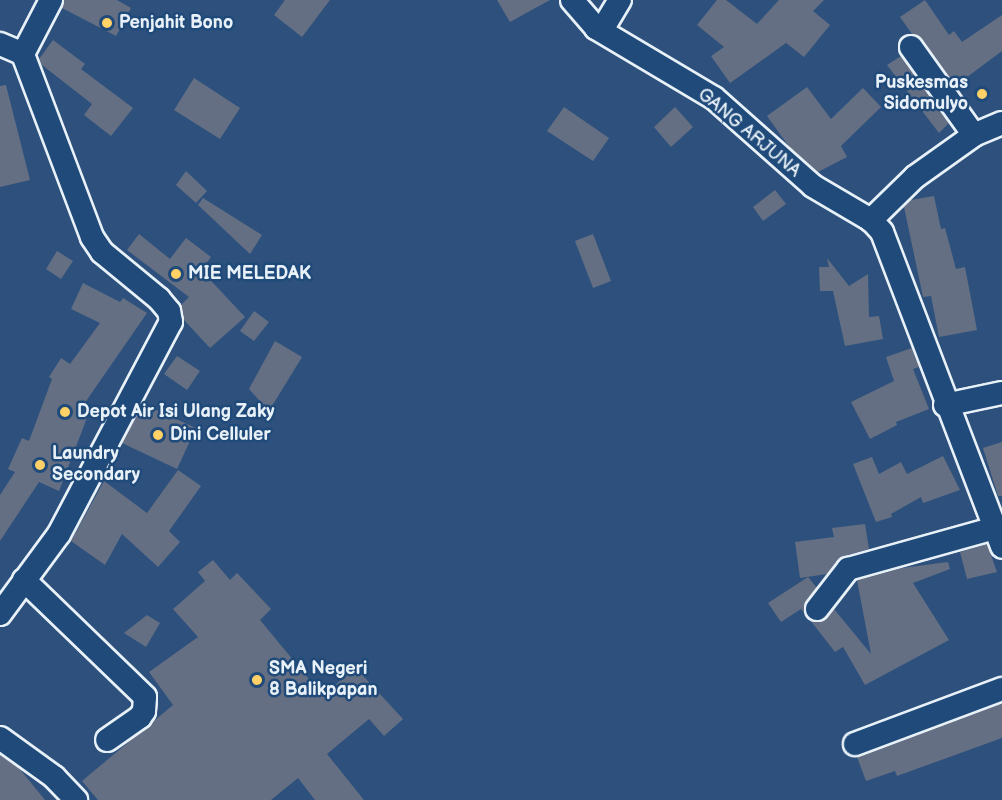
<!DOCTYPE html>
<style>
body{margin:0}
#map{position:relative;width:1002px;height:800px;overflow:hidden;background:#2d517c;font-family:"Balsamiq Sans",sans-serif}
div>[style]{position:absolute}
[style*='--x']{left:calc(var(--x)*1px);top:calc(var(--y)*1px);width:calc(var(--w)*1px);rotate:calc(var(--a)*1deg)}
.building>*{inset:0;background:#646f84}
.roads{filter:drop-shadow(2px 0 #e8f1f8) drop-shadow(-2px 0 #e8f1f8) drop-shadow(0 2px #e8f1f8) drop-shadow(0 -2px #e8f1f8)}
.minor>*{height:22px;margin:-11px;padding:0 11px;transform-origin:11px;border-radius:11px;background:#1f4a7a}
.dots>*{width:16px;height:16px;translate:-50% -50%;box-sizing:border-box;border:3px solid #1f4a7a;border-radius:50%}
span{translate:-50% -50%;white-space:nowrap;text-align:center;line-height:1.15;-webkit-text-stroke:5px #1f4a7a;paint-order:stroke}
.poi-label{font-size:18px;color:#e8f1f8;font-weight:700}
.left{translate:0 -50%;text-align:left}
.right{translate:-100% -50%;text-align:right}
.street-label{font-size:18px;color:#e8f1f8}
</style>
<div id="map">
<div class="building">
<i style="clip-path:polygon(64px 0,117px 0,131px 8px,116px 36px,62px 8px)"></i>
<i style="clip-path:polygon(285px 0,330px 0,302px 37px,274px 15px)"></i>
<i style="clip-path:polygon(497px 0,550px 0,510px 22px)"></i>
<i style="clip-path:polygon(717px 0,726px 0,757px 24px,779px 0,824px 0,813px 11px,830px 25px,804px 57px,786px 43px,730px 83px,711px 56px,724px 47px,697px 25px)"></i>
<i style="clip-path:polygon(925px 0,949px 35px,954px 31px,962px 42px,1002px 15px,1002px 51px,955px 86px,922px 39px,912px 34px,900px 17px)"></i>
<i style="clip-path:polygon(53px 40px,85px 64px,81px 69px,133px 108px,111px 136px,84px 115px,92px 104px,42px 65px,39px 59px)"></i>
<i style="clip-path:polygon(901px 56px,949px 123px,939px 133px,887px 65px)"></i>
<i style="clip-path:polygon(194px 78px,240px 108px,220px 139px,174px 110px)"></i>
<i style="clip-path:polygon(6px 85px,30px 180px,0 187px,0 86px)"></i>
<i style="clip-path:polygon(807px 87px,831px 119px,863px 88px,881px 107px,841px 146px,847px 157px,818px 172px,790px 148px,767px 116px)"></i>
<i style="clip-path:polygon(564px 107px,609px 138px,593px 161px,547px 131px)"></i>
<i style="clip-path:polygon(675px 107px,693px 127px,671px 147px,654px 127px)"></i>
<i style="clip-path:polygon(186px 171px,207px 191px,196px 203px,176px 185px)"></i>
<i style="clip-path:polygon(775px 190px,786px 204px,763px 221px,753px 207px)"></i>
<i style="clip-path:polygon(934px 196px,941px 229px,945px 228px,956px 269px,965px 267px,977px 330px,939px 337px,931px 296px,923px 297px,904px 207px,911px 200px)"></i>
<i style="clip-path:polygon(203px 198px,262px 235px,250px 254px,198px 205px)"></i>
<i style="clip-path:polygon(139px 234px,170px 259px,186px 238px,211px 257px,201px 270px,245px 317px,210px 348px,184px 320px,181px 305px,189px 297px,127px 250px)"></i>
<i style="clip-path:polygon(593px 234px,611px 281px,593px 288px,575px 241px)"></i>
<i style="clip-path:polygon(57px 251px,73px 261px,61px 279px,46px 269px)"></i>
<i style="clip-path:polygon(827px 258px,849px 286px,868px 274px,869px 317px,879px 316px,883px 339px,845px 346px,833px 291px,820px 291px,819px 267px,829px 267px)"></i>
<i style="clip-path:polygon(83px 283px,120px 302px,123px 298px,147px 313px,82px 407px,90px 410px,59px 491px,39px 482px,0 541px,0 495px,15px 472px,8px 469px,22px 438px,29px 441px,52px 379px,49px 377px,61px 358px,70px 364px,100px 323px,71px 309px)"></i>
<i style="clip-path:polygon(254px 311px,269px 322px,254px 341px,240px 331px)"></i>
<i style="clip-path:polygon(275px 341px,302px 357px,269px 411px,249px 389px)"></i>
<i style="clip-path:polygon(912px 348px,919px 367px,913px 369px,929px 409px,896px 422px,897px 425px,870px 439px,851px 402px,894px 381px,886px 357px)"></i>
<i style="clip-path:polygon(177px 356px,200px 371px,187px 390px,164px 374px)"></i>
<i style="clip-path:polygon(143px 404px,196px 428px,177px 469px,122px 443px)"></i>
<i style="clip-path:polygon(1002px 442px,1002px 496px,998px 496px,983px 448px)"></i>
<i style="clip-path:polygon(943px 456px,960px 490px,923px 503px,921px 497px,891px 514px,892px 517px,876px 522px,853px 464px,872px 457px,879px 474px,901px 462px,907px 474px)"></i>
<i style="clip-path:polygon(178px 470px,201px 486px,169px 531px,180px 542px,158px 567px,122px 534px,105px 565px,71px 541px,104px 481px,147px 513px)"></i>
<i style="clip-path:polygon(865px 524px,869px 549px,844px 556px,827px 574px,800px 578px,795px 542px,834px 537px,832px 528px)"></i>
<i style="clip-path:polygon(987px 544px,997px 572px,967px 579px,960px 552px)"></i>
<i style="clip-path:polygon(213px 560px,230px 580px,237px 573px,271px 609px,260px 620px,323px 696px,355px 667px,403px 719px,384px 736px,369px 719px,327px 754px,364px 800px,315px 800px,298px 778px,271px 800px,98px 800px,82px 781px,173px 705px,149px 672px,198px 637px,173px 609px,205px 581px,198px 572px)"></i>
<i style="clip-path:polygon(948px 562px,950px 569px,913px 583px,949px 640px,865px 685px,843px 647px,835px 652px,810px 620px,823px 621px,834px 609px,871px 654px,857px 580px,902px 568px)"></i>
<i style="clip-path:polygon(808px 577px,817px 588px,806px 601px,804px 613px,801px 609px,781px 622px,768px 603px)"></i>
<i style="clip-path:polygon(147px 615px,160px 623px,146px 647px,124px 633px)"></i>
<i style="clip-path:polygon(1002px 703px,1002px 738px,897px 776px,895px 771px,866px 781px,857px 757px)"></i>
<i style="clip-path:polygon(0 755px,19px 768px,45px 800px,0 800px)"></i>
</div>
<div class="roads">
<div class="minor">
<i style="--x:572;--y:0;--w:37;--a:49"></i>
<i style="--x:596;--y:28;--w:11;--a:-27"></i>
<i style="--x:606;--y:23;--w:27;--a:-59"></i>
<i style="--x:596;--y:28;--w:137;--a:30.7"></i>
<i style="--x:714;--y:98;--w:132;--a:41.6"></i>
<i style="--x:813;--y:186;--w:67;--a:30.4"></i>
<i style="--x:0;--y:44;--w:25;--a:23"></i>
<i style="--x:911;--y:47;--w:108;--a:54.4"></i>
<i style="--x:1002;--y:123;--w:30;--a:157"></i>
<i style="--x:974;--y:135;--w:72;--a:144.6"></i>
<i style="--x:915;--y:177;--w:62;--a:135.7"></i>
<i style="--x:871;--y:220;--w:16;--a:47"></i>
<i style="--x:882;--y:232;--w:337;--a:69.1"></i>
<i style="--x:945;--y:405;--w:58;--a:-11.9"></i>
<i style="--x:24;--y:580;--w:168;--a:44"></i>
<i style="--x:145;--y:697;--w:14;--a:94"></i>
<i style="--x:144;--y:711;--w:7;--a:124"></i>
<i style="--x:140;--y:717;--w:40;--a:145.1"></i>
<i style="--x:817;--y:609;--w:51;--a:-52.2"></i>
<i style="--x:848;--y:569;--w:160;--a:-15.6"></i>
<i style="--x:0;--y:614;--w:99;--a:-53.6"></i>
<i style="--x:59;--y:534;--w:240;--a:-62.2"></i>
<i style="--x:171;--y:322;--w:11;--a:-100"></i>
<i style="--x:169;--y:311;--w:16;--a:-130"></i>
<i style="--x:159;--y:299;--w:74;--a:-140.5"></i>
<i style="--x:102;--y:252;--w:18;--a:-124"></i>
<i style="--x:92;--y:237;--w:196;--a:-110.7"></i>
<i style="--x:23;--y:54;--w:61;--a:-62.6"></i>
<i style="--x:0;--y:738;--w:67;--a:35.8"></i>
<i style="--x:54;--y:777;--w:32;--a:46"></i>
<i style="--x:855;--y:744;--w:157;--a:-20.5"></i>
</div>
</div>
<div class="dots">
<i style="left:107px;top:23px;background:#ffd166"></i>
<i style="left:982px;top:94px;background:#ffd166"></i>
<i style="left:176px;top:274px;background:#ffd166"></i>
<i style="left:65px;top:412px;background:#ffd166"></i>
<i style="left:158px;top:435px;background:#ffd166"></i>
<i style="left:40px;top:465px;background:#ffd166"></i>
<i style="left:257px;top:680px;background:#ffd166"></i>
</div>
<div class="poi-label">
<span class="left" style="left:119px;top:23px">Penjahit Bono</span>
<span class="right" style="left:968px;top:94px">Puskesmas<br>Sidomulyo</span>
<span class="left" style="left:188px;top:274px">MIE MELEDAK</span>
<span class="left" style="left:77px;top:412px">Depot Air Isi Ulang Zaky</span>
<span class="left" style="left:170px;top:435px">Dini Celluler</span>
<span class="left" style="left:52px;top:465px">Laundry<br>Secondary</span>
<span class="left" style="left:269px;top:680px">SMA Negeri<br>8 Balikpapan</span>
</div>
<div class="street-label">
<span style="left:749px;top:133px;rotate:40deg">GANG ARJUNA</span>
</div>
</div>
